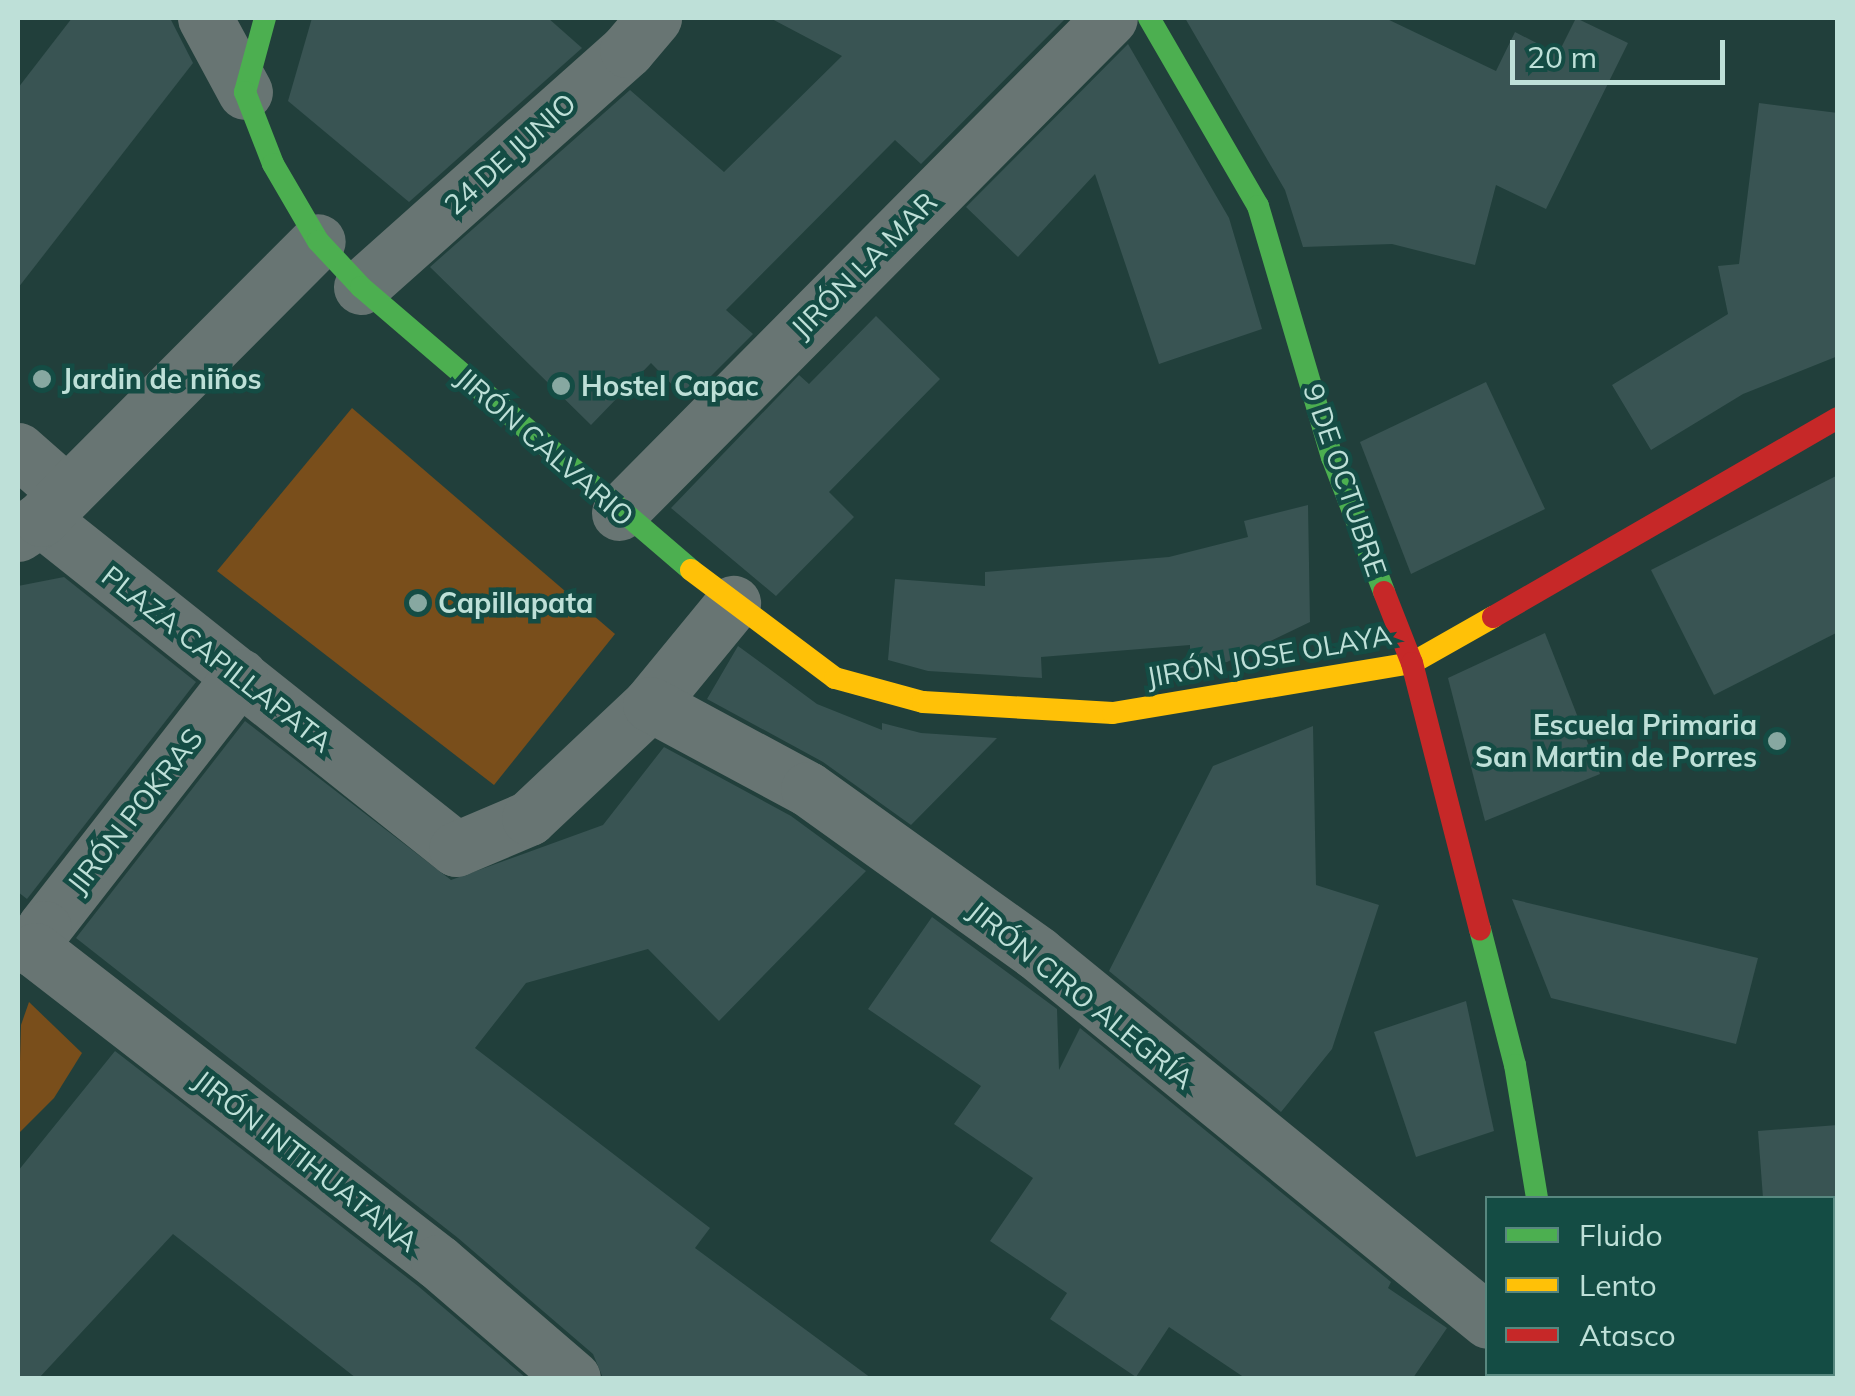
<!DOCTYPE html>
<meta charset="utf-8">
<style>
body{margin:0}
#map{position:relative;width:1855px;height:1396px;overflow:hidden;background:#213f3b;font-family:Mulish,sans-serif}
div>[style]{position:absolute}
[style*='--x']{left:calc(var(--x)*1px);top:calc(var(--y)*1px);width:calc(var(--w)*1px);rotate:calc(var(--a)*1deg)}
.green>*{inset:0;background:#794e1b}
.building>*{inset:0;background:#395453}
.street>*{height:55px;margin:-27.5px;padding:0 27.5px;transform-origin:27.5px;border-radius:27.5px;background:#687573}
.fast>*{height:22px;margin:-11px;padding:0 11px;transform-origin:11px;border-radius:11px;background:#4caf50}
.slow>*{height:22px;margin:-11px;padding:0 11px;transform-origin:11px;border-radius:11px;background:#ffc107}
.jam>*{height:22px;margin:-11px;padding:0 11px;transform-origin:11px;border-radius:11px;background:#c62828}
.dots>*{width:28px;height:28px;translate:-50% -50%;box-sizing:border-box;border:5px solid #144c44;border-radius:50%}
span{translate:-50% -50%;white-space:nowrap;text-align:center;line-height:1.15;-webkit-text-stroke:9px #144c44;paint-order:stroke}
.street-label{font-size:28px;color:#bee0d8}
.poi-label{font-size:28px;color:#bee0d8;font-weight:700}
.left{translate:0 -50%;text-align:left}
.right{translate:-100% -50%;text-align:right}
.frame{position:absolute;inset:0;border:20px solid #bee0d8;pointer-events:none}
.legend{position:absolute;left:1485px;top:1196px;width:350px;height:180px;box-sizing:border-box;background:#144c44;border:2px solid #58877f;margin:0;padding:12px 18px;list-style:none;font-size:30px;color:#bee0d8}
.legend li{display:flex;align-items:center;gap:20px;height:50px}
.legend b{width:50px;border:2px solid #58877f}
.scale{position:absolute;left:1510px;top:40px;width:215px;height:45px;box-sizing:border-box;border:5px solid #bee0d8;border-top:0;padding-left:12px;font-size:30px;line-height:35px;white-space:nowrap;color:#bee0d8;-webkit-text-stroke:8px #144c44;paint-order:stroke}
</style>
<div id="map">
<div class="green">
<i style="clip-path:polygon(352px 408px,615px 634px,494px 785px,217px 571px)"></i>
<i style="clip-path:polygon(29px 1002px,82px 1053px,54px 1098px,18px 1134px,21px 1025px)"></i>
</div>
<div class="building">
<i style="clip-path:polygon(72px 18px,170px 18px,193px 63px,18px 288px,18px 88px)"></i>
<i style="clip-path:polygon(312px 18px,548px 18px,582px 48px,409px 202px,288px 101px)"></i>
<i style="clip-path:polygon(770px 18px,1066px 18px,921px 164px,895px 140px,726px 310px,753px 334px,687px 400px,651px 363px,591px 425px,430px 267px,630px 90px,724px 172px,842px 56px)"></i>
<i style="clip-path:polygon(1185px 18px,1385px 18px,1496px 71px,1515px 32px,1558px 54px,1576px 18px,1628px 43px,1546px 209px,1496px 185px,1475px 265px,1392px 244px,1303px 247px,1285px 190px)"></i>
<i style="clip-path:polygon(1128px 44px,1229px 218px,1262px 329px,1159px 364px,1095px 174px,1018px 257px,966px 207px)"></i>
<i style="clip-path:polygon(1759px 103px,1838px 113px,1838px 356px,1743px 394px,1651px 450px,1612px 385px,1728px 314px,1718px 266px,1739px 264px)"></i>
<i style="clip-path:polygon(876px 316px,940px 379px,829px 492px,854px 517px,776px 596px,671px 508px,799px 375px,809px 384px)"></i>
<i style="clip-path:polygon(1486px 382px,1545px 509px,1411px 574px,1360px 442px)"></i>
<i style="clip-path:polygon(1838px 475px,1838px 632px,1714px 695px,1651px 570px)"></i>
<i style="clip-path:polygon(1308px 505px,1310px 622px,1227px 662px,1190px 668px,1190px 645px,1041px 657px,1042px 678px,928px 671px,888px 660px,895px 579px,985px 586px,985px 572px,1169px 557px,1248px 537px,1244px 521px)"></i>
<i style="clip-path:polygon(64px 577px,196px 682px,27px 899px,18px 892px,18px 586px)"></i>
<i style="clip-path:polygon(1545px 633px,1600px 774px,1485px 821px,1448px 678px)"></i>
<i style="clip-path:polygon(738px 646px,817px 704px,882px 730px,882px 723px,921px 733px,997px 738px,911px 825px,823px 762px,707px 699px)"></i>
<i style="clip-path:polygon(245px 721px,451px 880px,603px 825px,664px 747px,791px 816px,866px 871px,719px 1021px,648px 949px,526px 983px,475px 1048px,710px 1228px,695px 1248px,871px 1378px,603px 1378px,593px 1354px,458px 1238px,76px 938px)"></i>
<i style="clip-path:polygon(1313px 726px,1316px 885px,1379px 905px,1332px 1049px,1281px 1112px,1109px 971px,1213px 766px)"></i>
<i style="clip-path:polygon(1512px 899px,1758px 958px,1736px 1044px,1551px 998px)"></i>
<i style="clip-path:polygon(932px 917px,1057px 1009px,1059px 1070px,1080px 1028px,1391px 1282px,1388px 1288px,1447px 1328px,1413px 1378px,1245px 1378px,1169px 1327px,1136px 1377px,1050px 1319px,1067px 1293px,990px 1241px,1033px 1178px,954px 1124px,981px 1086px,868px 1009px)"></i>
<i style="clip-path:polygon(1466px 1001px,1494px 1131px,1416px 1157px,1374px 1032px)"></i>
<i style="clip-path:polygon(115px 1051px,418px 1286px,526px 1378px,356px 1378px,173px 1234px,39px 1378px,18px 1378px,18px 1171px)"></i>
<i style="clip-path:polygon(1838px 1125px,1838px 1198px,1763px 1198px,1758px 1131px)"></i>
</div>
<div class="street">
<i style="--x:205;--y:18;--w:84;--a:61.6"></i>
<i style="--x:361;--y:287;--w:356;--a:-41.7"></i>
<i style="--x:627;--y:50;--w:42;--a:-49.8"></i>
<i style="--x:18;--y:450;--w:65;--a:41.3"></i>
<i style="--x:619;--y:513;--w:697;--a:-45.23"></i>
<i style="--x:41;--y:519;--w:530;--a:38.49"></i>
<i style="--x:456;--y:849;--w:79;--a:-23"></i>
<i style="--x:529;--y:818;--w:166;--a:-43.3"></i>
<i style="--x:650;--y:704;--w:131;--a:-50.6"></i>
<i style="--x:18;--y:534;--w:27;--a:-33"></i>
<i style="--x:41;--y:519;--w:392;--a:-45.1"></i>
<i style="--x:240;--y:676;--w:319;--a:127.9"></i>
<i style="--x:44;--y:928;--w:24;--a:112"></i>
<i style="--x:35;--y:950;--w:510;--a:37.75"></i>
<i style="--x:438;--y:1262;--w:178;--a:40.7"></i>
<i style="--x:650;--y:704;--w:179;--a:28.3"></i>
<i style="--x:808;--y:789;--w:282;--a:35.6"></i>
<i style="--x:1037;--y:953;--w:582;--a:39.21"></i>
<i style="--x:1558;--y:1374;--w:10;--a:24"></i>
</div>
<div class="fast">
<i style="--x:265;--y:18;--w:77;--a:105.1"></i>
<i style="--x:245;--y:92;--w:77;--a:68.7"></i>
<i style="--x:273;--y:164;--w:89;--a:59.7"></i>
<i style="--x:318;--y:241;--w:63;--a:46.9"></i>
<i style="--x:361;--y:287;--w:435;--a:40.6"></i>
<i style="--x:1149;--y:18;--w:217;--a:59.9"></i>
<i style="--x:1258;--y:206;--w:262;--a:73.6"></i>
<i style="--x:1332;--y:457;--w:145;--a:68.9"></i>
<i style="--x:1480;--y:929;--w:140;--a:75.6"></i>
<i style="--x:1515;--y:1065;--w:135;--a:80.6"></i>
</div>
<div class="slow">
<i style="--x:691;--y:570;--w:180;--a:36.9"></i>
<i style="--x:835;--y:678;--w:91;--a:15.3"></i>
<i style="--x:923;--y:702;--w:190;--a:3.3"></i>
<i style="--x:1113;--y:713;--w:303;--a:-9.5"></i>
<i style="--x:1412;--y:663;--w:93;--a:-29.6"></i>
</div>
<div class="jam">
<i style="--x:1384;--y:592;--w:76;--a:68.5"></i>
<i style="--x:1412;--y:663;--w:275;--a:75.7"></i>
<i style="--x:1493;--y:617;--w:398;--a:-30"></i>
</div>
<div class="dots">
<i style="left:42px;top:379px;background:#87a8a1"></i>
<i style="left:561px;top:386px;background:#87a8a1"></i>
<i style="left:418px;top:603px;background:#87a8a1"></i>
<i style="left:1777px;top:741px;background:#87a8a1"></i>
</div>
<div class="street-label">
<span style="left:510px;top:154px;rotate:-42deg">24 DE JUNIO</span>
<span style="left:864px;top:265px;rotate:-45deg">JIRÓN LA MAR</span>
<span style="left:545px;top:447px;rotate:41deg">JIRÓN CALVARIO</span>
<span style="left:1345px;top:480px;rotate:71deg">9 DE OCTUBRE</span>
<span style="left:1269px;top:656px;rotate:-10deg">JIRÓN JOSE OLAYA</span>
<span style="left:217px;top:659px;rotate:38deg">PLAZA CAPILLAPATA</span>
<span style="left:135px;top:811px;rotate:-52deg">JIRÓN POKRAS</span>
<span style="left:1081px;top:995px;rotate:39deg">JIRÓN CIRO ALEGRÍA</span>
<span style="left:306px;top:1161px;rotate:38deg">JIRÓN INTIHUATANA</span>
</div>
<div class="poi-label">
<span class="left" style="left:62px;top:379px">Jardin de niños</span>
<span class="left" style="left:581px;top:386px">Hostel Capac</span>
<span class="left" style="left:438px;top:603px">Capillapata</span>
<span class="right" style="left:1757px;top:741px">Escuela Primaria<br>San Martin de Porres</span>
</div>
<div class="frame"></div>
<ul class="legend">
<li><b style="height:12px;background:#4caf50"></b>Fluido</li>
<li><b style="height:12px;background:#ffc107"></b>Lento</li>
<li><b style="height:12px;background:#c62828"></b>Atasco</li>
</ul>
<div class="scale">20 m</div>
</div>
